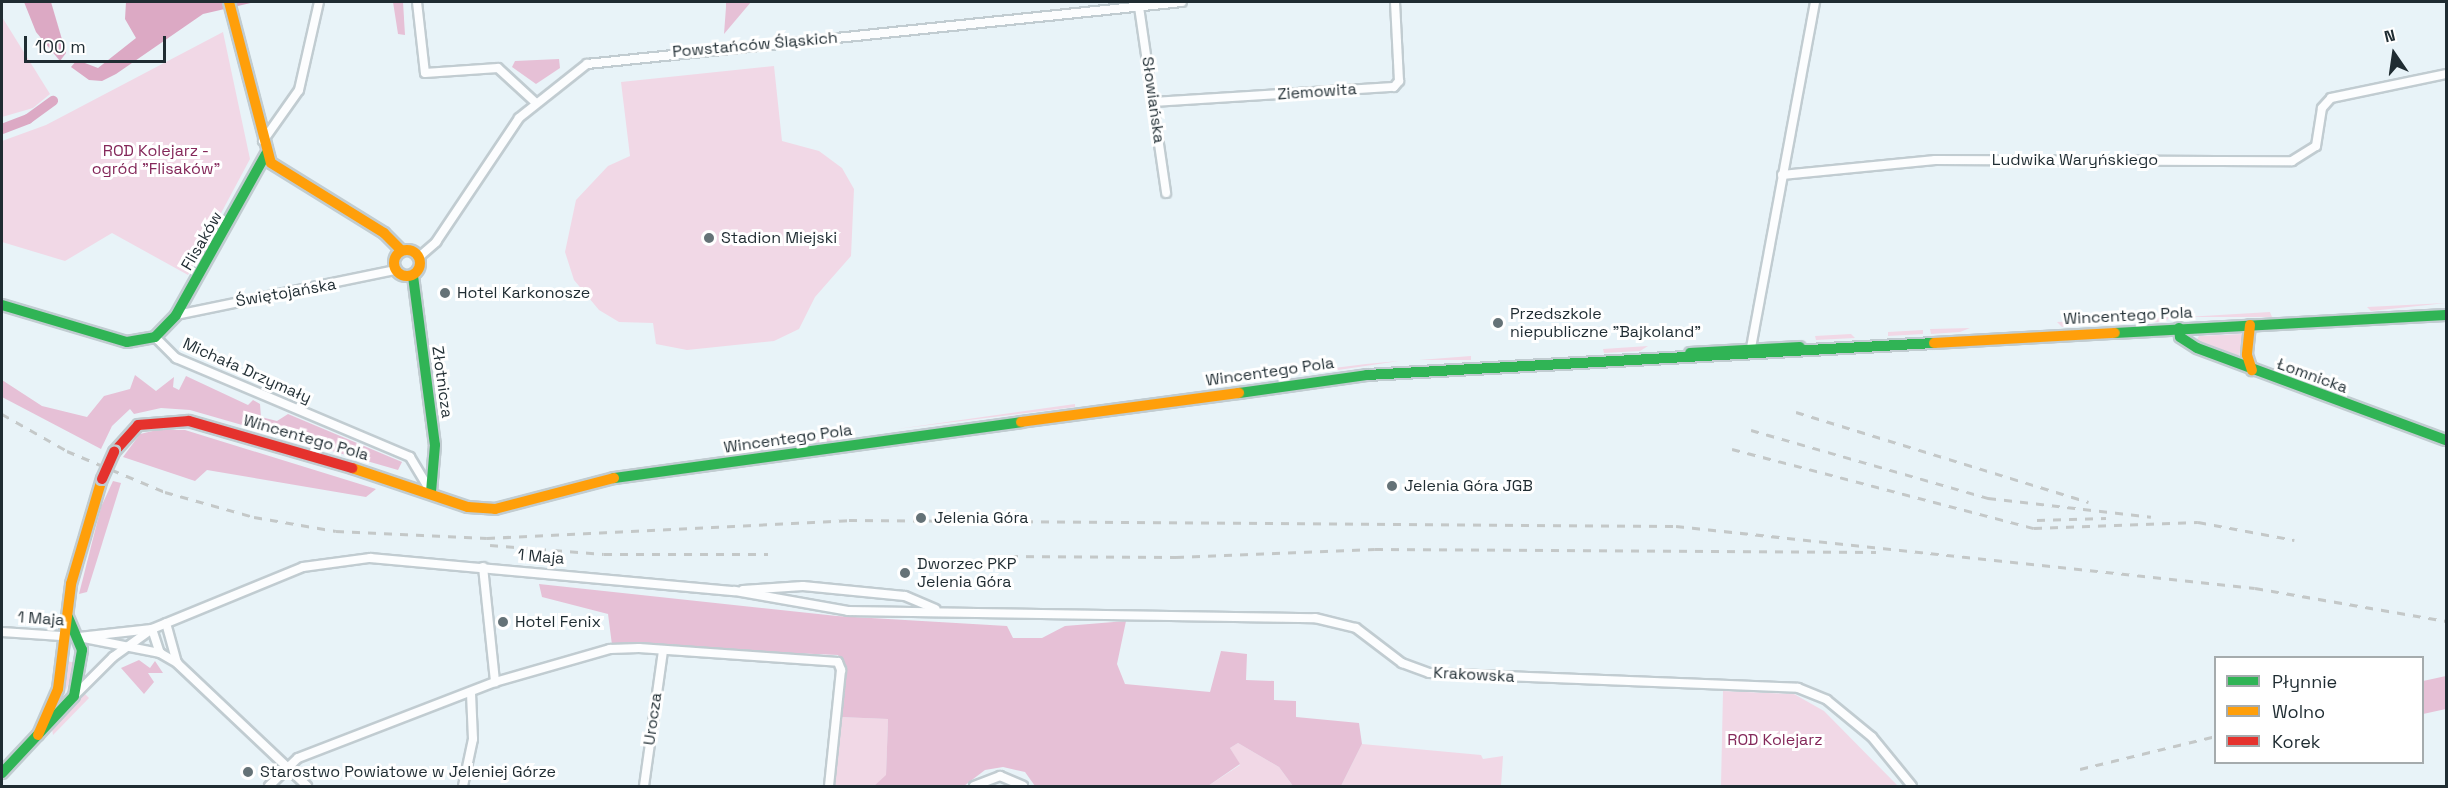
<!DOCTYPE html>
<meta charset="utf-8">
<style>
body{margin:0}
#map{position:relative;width:2448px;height:788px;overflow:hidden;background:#e8f3f8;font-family:"Space Grotesk",sans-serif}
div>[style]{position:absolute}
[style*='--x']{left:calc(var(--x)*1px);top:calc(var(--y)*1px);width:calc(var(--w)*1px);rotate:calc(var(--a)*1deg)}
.green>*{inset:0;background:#f1d8e6}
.forest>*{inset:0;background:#e6c0d6}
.water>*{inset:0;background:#dca9c4}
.canal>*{height:10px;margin:-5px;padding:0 5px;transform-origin:5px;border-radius:5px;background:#dca9c4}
.roads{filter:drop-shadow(2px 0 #c1ccd1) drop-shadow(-2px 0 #c1ccd1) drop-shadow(0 2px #c1ccd1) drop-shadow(0 -2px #c1ccd1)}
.street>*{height:8px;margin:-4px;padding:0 4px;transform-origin:4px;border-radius:4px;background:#fcfdfe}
.fast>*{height:10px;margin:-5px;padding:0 5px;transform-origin:5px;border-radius:5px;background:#30b455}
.slow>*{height:10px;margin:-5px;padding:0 5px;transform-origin:5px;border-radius:5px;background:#ff9f0a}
.slow>.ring{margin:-5px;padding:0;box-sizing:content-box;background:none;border:10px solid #ff9f0a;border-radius:50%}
.jam>*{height:10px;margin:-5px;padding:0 5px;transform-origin:5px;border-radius:5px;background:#e5322d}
.rail>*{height:3px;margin-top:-1.5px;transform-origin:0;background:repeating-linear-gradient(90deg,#c4c8c8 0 8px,transparent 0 16px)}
.bridges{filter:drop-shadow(2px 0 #c1ccd1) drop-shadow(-2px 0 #c1ccd1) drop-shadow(0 2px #c1ccd1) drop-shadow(0 -2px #c1ccd1)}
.jam-bridge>*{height:10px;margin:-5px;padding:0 5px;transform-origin:5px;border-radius:5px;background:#e5322d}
.dots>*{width:16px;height:16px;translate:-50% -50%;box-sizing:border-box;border:3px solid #fff;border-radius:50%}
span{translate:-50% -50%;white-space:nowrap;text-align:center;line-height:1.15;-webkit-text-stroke:6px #fff;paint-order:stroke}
.street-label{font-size:16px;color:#1f2c32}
.park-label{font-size:16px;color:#84285a}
.poi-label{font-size:16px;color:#1f2c32}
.left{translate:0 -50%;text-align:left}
.frame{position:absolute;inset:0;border:3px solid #1f2c32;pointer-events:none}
.legend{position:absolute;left:2214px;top:656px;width:210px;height:108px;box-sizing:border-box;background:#fff;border:2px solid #a5abad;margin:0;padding:8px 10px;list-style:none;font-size:18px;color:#1f2c32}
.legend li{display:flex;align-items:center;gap:12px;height:30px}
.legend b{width:30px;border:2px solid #a5abad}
.north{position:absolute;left:2364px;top:24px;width:60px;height:60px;-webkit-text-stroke:4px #fff;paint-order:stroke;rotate:347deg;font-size:16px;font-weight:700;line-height:24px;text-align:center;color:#1f2c32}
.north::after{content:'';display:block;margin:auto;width:21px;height:27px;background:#1f2c32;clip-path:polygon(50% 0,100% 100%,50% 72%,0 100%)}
.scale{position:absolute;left:24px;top:36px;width:142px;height:27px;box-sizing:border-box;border:3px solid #1f2c32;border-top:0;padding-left:8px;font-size:18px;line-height:21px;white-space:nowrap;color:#1f2c32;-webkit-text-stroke:4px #fff;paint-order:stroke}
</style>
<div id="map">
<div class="green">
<i style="clip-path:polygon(2px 17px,50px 94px,33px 108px,2px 117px)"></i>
<i style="clip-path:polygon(223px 32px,250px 159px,188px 275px,112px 233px,65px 261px,2px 242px,2px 141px,46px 125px)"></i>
<i style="clip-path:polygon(774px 66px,782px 141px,819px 151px,842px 168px,854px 189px,851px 256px,815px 297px,799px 329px,774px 341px,687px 350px,656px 344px,653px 323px,619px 322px,599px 310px,574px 280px,565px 252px,576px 200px,608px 166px,630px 156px,621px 82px)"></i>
<i style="clip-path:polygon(2446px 303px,2371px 311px,2367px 307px)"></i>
<i style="clip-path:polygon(2270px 312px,2272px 317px,2186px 317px)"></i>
<i style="clip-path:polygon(2170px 317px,2165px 322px,2126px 323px,2126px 318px)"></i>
<i style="clip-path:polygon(2117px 319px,2117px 323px,2062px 327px,2057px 322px)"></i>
<i style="clip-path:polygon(1970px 328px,1960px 332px,1931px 334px,1930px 329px)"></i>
<i style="clip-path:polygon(1923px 330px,1923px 334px,1888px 336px,1888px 332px)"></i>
<i style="clip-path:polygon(1851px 334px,1855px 338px,1816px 340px,1815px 336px)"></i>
<i style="clip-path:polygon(2242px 334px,2239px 358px,2196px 341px,2199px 336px)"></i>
<i style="clip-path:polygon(1648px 346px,1640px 351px,1604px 353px,1603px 349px)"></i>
<i style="clip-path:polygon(1471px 356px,1471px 360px,1419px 360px)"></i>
<i style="clip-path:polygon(1399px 361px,1338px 370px,1334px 368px,1366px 364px)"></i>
<i style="clip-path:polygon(1075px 404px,1075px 407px,897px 429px)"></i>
<i style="clip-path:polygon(839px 437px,837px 440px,760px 450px,760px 447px)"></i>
<i style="clip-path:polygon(66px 661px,77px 663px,61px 702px,60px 701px)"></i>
<i style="clip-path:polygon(1723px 691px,1794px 694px,1824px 711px,1898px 786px,1721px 786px)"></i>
<i style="clip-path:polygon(85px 694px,89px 698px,53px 735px,52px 729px)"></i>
<i style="clip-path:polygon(836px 717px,888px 719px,886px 776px,874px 786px,829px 786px)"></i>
<i style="clip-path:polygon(1238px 743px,1279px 767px,1293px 786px,1208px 786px,1240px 765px,1230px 748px)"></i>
<i style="clip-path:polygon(1362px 744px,1481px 755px,1483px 759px,1503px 756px,1501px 786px,1341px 786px)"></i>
</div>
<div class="forest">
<i style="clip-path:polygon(393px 2px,403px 2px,405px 35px,398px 34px)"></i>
<i style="clip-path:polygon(726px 2px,751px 2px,724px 34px,726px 7px)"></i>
<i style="clip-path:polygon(559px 59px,560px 68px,536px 84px,512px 67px,515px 61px)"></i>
<i style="clip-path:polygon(135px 375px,156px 391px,174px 377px,173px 387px,179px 390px,186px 376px,248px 405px,253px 400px,260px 404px,261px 417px,277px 421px,288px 414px,402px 462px,398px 470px,190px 410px,161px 408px,134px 414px,130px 409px,112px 426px,101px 449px,2px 397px,2px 380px,42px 406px,87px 417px,104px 396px,130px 389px)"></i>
<i style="clip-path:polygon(157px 430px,185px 430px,376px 489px,366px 497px,207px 470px,195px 481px,123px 457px,140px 434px)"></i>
<i style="clip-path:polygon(113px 481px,121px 483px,87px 592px,79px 594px,101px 507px)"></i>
<i style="clip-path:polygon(539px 584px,837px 616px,1007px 626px,1013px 638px,1042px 638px,1065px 626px,1126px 621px,1117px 664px,1125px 684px,1210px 692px,1221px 651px,1247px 654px,1246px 680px,1274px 681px,1274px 700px,1296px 701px,1296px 717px,1359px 723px,1362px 744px,1341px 786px,1293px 786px,1279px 767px,1238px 743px,1230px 748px,1240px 764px,1208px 786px,1035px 786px,1025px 772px,1003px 767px,985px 770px,964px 786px,874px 786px,886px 775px,888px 719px,839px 717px,845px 664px,838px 655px,612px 645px,608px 614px,542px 597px)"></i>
<i style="clip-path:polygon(139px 660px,150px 668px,155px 661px,163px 673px,148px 673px,154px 682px,144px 694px,121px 668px)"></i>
<i style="clip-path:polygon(2446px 676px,2446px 709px,2423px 714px,2423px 681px)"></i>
</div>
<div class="water">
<i style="clip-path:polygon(24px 2px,51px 2px,66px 53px,60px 61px,36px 32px)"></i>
<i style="clip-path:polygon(126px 2px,255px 2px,203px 14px,116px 74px,102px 81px,89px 80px,71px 67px,77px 60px,98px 68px,136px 38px,125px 19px)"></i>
</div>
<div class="canal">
<i style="--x:2;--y:129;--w:28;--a:-21"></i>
<i style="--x:28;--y:119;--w:31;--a:-36"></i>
</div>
<div class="roads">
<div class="street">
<i style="--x:417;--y:2;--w:71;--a:83.6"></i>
<i style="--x:425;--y:73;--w:73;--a:-3.9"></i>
<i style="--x:498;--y:68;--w:50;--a:42.6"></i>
<i style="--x:1139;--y:7;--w:188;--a:81.7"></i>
<i style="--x:1153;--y:102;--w:241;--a:-3.6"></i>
<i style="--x:1394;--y:87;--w:8;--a:-50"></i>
<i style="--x:1399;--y:81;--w:79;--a:-92.9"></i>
<i style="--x:263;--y:141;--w:62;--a:-54.8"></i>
<i style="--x:299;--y:90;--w:90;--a:-77.2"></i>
<i style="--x:1782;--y:175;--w:154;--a:-5.6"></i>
<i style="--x:1935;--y:160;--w:357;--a:0.2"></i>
<i style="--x:2292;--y:161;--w:28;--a:-32"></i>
<i style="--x:2316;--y:146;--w:38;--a:-81"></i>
<i style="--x:2322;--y:108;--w:13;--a:-48"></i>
<i style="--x:2331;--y:98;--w:117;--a:-11.8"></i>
<i style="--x:419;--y:257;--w:23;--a:-41"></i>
<i style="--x:436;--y:242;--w:149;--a:-56.2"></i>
<i style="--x:519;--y:118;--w:87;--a:-38.5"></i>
<i style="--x:587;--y:64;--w:598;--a:-5.95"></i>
<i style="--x:176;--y:315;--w:224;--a:-11.6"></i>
<i style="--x:155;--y:337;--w:30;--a:45"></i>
<i style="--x:176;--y:358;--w:254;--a:22.9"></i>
<i style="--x:410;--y:457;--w:41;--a:59"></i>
<i style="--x:1750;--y:353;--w:357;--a:-79.5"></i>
<i style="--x:483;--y:567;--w:116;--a:84"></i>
<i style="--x:743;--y:590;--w:60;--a:-3.8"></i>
<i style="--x:803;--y:586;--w:102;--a:5.6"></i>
<i style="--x:905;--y:596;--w:33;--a:23"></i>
<i style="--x:166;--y:623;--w:41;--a:74.6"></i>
<i style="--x:152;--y:629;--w:25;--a:72"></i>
<i style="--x:2;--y:632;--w:59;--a:3.9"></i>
<i style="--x:79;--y:637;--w:83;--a:11.2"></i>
<i style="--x:160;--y:653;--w:20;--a:30"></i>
<i style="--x:177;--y:663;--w:179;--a:43.4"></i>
<i style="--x:79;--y:637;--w:73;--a:-6.3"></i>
<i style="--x:74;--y:696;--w:55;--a:-45"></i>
<i style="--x:113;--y:657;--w:48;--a:-35.7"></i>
<i style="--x:152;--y:629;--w:163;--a:-22.3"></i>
<i style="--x:303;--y:567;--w:68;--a:-7.7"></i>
<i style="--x:370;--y:558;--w:366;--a:5.2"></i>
<i style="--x:735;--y:591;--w:115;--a:10"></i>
<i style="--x:848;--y:611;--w:467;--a:0.9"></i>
<i style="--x:1315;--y:618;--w:42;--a:13.7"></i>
<i style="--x:1356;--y:628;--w:58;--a:37.3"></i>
<i style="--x:1402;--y:663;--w:29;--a:20"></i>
<i style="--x:1429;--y:673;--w:369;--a:2.3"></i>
<i style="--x:1798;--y:688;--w:31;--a:22"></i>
<i style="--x:1827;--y:700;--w:58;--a:39.4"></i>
<i style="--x:1872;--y:737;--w:63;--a:50.8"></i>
<i style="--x:269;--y:786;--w:40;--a:-44"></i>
<i style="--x:298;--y:758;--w:211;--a:-21.1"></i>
<i style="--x:495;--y:682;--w:120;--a:-16"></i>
<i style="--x:610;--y:649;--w:29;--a:-2"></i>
<i style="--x:639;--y:648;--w:199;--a:4"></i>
<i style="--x:838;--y:662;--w:9;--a:69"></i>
<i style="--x:841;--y:670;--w:117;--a:95.9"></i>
<i style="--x:463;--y:786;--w:48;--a:-78"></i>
<i style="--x:473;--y:739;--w:46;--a:-92.5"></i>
<i style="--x:644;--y:786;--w:136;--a:-82"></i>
<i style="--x:974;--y:786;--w:28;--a:-21"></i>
<i style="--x:1000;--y:776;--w:25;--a:23"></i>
</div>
<div class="fast">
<i style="--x:413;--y:276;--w:170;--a:82.6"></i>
<i style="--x:435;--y:445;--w:47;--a:94.9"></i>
<i style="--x:2;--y:305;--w:130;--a:16.5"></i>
<i style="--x:127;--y:342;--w:28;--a:-10"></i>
<i style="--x:155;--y:337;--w:30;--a:-46"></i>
<i style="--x:176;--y:315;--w:184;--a:-60.8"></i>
<i style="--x:2179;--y:328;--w:9;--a:84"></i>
<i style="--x:2180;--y:337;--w:20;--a:33"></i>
<i style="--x:2197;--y:348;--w:265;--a:20.3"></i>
<i style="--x:2115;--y:333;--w:331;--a:-3.1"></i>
<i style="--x:1690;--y:353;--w:110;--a:-3.1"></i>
<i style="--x:1239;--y:393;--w:129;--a:-8"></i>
<i style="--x:1367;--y:375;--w:568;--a:-3.23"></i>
<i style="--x:614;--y:478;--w:411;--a:-7.8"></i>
<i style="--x:2;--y:773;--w:105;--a:-46.9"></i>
<i style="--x:74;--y:696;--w:47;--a:-80.1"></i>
<i style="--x:82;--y:650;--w:36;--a:-113"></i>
</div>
<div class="slow">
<i style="--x:229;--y:2;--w:166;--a:75.4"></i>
<i style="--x:271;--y:163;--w:133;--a:31.8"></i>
<i style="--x:384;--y:233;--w:25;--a:45"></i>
<i class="ring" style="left:394px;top:250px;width:16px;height:16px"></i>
<i style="--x:2250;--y:325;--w:30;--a:96"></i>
<i style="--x:2247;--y:355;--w:16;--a:72"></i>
<i style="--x:1934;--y:343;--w:181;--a:-3.2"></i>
<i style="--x:1021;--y:422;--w:220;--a:-7.6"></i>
<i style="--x:352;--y:468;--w:122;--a:18.6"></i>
<i style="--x:468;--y:507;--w:27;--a:4"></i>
<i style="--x:495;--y:509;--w:123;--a:-14.6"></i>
<i style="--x:38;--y:735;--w:50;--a:-66.5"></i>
<i style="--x:58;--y:689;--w:106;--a:-82.9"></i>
<i style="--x:71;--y:584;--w:109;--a:-73.6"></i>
</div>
<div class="jam">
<i style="--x:114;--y:452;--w:36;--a:-48"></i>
<i style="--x:138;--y:425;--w:51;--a:-4.5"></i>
<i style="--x:189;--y:421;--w:170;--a:16.1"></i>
</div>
</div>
<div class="rail">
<i style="--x:1796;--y:412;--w:306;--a:17.1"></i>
<i style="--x:2;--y:414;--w:75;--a:29.6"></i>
<i style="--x:67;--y:451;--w:106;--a:22.7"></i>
<i style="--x:165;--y:492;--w:92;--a:15.7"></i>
<i style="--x:254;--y:517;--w:83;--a:9.7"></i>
<i style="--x:336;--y:531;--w:151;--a:2.7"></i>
<i style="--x:487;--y:538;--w:362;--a:-2.8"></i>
<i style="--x:849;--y:520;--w:827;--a:0.42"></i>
<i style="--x:1676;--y:526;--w:582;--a:6.11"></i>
<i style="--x:2255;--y:588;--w:194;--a:9.8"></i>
<i style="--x:1751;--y:430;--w:247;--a:16"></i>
<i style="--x:1988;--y:498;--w:164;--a:6.6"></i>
<i style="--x:1732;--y:449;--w:312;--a:14.7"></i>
<i style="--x:2034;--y:528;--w:164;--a:-2.1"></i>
<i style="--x:2198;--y:522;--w:98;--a:10.6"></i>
<i style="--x:2037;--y:520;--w:69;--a:-1.7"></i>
<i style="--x:490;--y:545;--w:114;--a:4.5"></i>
<i style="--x:604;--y:554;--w:164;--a:0"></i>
<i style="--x:994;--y:556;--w:182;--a:0.3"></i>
<i style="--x:1176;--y:557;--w:199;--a:-2.3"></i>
<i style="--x:1375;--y:549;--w:501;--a:0.34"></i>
<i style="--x:2080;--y:769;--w:140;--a:-13.6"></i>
</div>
<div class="bridges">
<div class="jam-bridge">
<i style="--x:102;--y:479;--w:30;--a:-66"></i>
</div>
</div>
<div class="dots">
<i style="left:709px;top:238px;background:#657277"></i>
<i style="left:445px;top:293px;background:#657277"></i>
<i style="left:1498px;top:323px;background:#657277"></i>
<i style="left:1392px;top:486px;background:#657277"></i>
<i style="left:921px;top:518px;background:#657277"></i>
<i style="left:905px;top:573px;background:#657277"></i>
<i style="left:503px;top:622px;background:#657277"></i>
<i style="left:248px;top:772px;background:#657277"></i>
</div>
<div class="street-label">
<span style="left:755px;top:45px;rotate:-5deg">Powstańców Śląskich</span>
<span style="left:1317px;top:92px;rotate:-4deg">Ziemowita</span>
<span style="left:1153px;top:100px;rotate:82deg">Słowiańska</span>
<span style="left:2075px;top:160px">Ludwika Waryńskiego</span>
<span style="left:202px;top:241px;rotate:-60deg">Flisaków</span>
<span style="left:286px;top:293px;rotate:-10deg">Świętojańska</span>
<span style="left:2128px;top:316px;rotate:-3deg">Wincentego Pola</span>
<span style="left:247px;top:371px;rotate:24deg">Michała Drzymały</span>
<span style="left:1270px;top:372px;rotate:-8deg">Wincentego Pola</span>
<span style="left:2312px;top:376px;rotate:20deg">Łomnicka</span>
<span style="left:442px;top:382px;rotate:82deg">Złotnicza</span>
<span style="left:306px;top:438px;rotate:16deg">Wincentego Pola</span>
<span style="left:788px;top:439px;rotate:-8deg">Wincentego Pola</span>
<span style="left:541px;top:557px;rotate:5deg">1 Maja</span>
<span style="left:41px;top:619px;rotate:4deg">1 Maja</span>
<span style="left:1474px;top:675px;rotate:3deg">Krakowska</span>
<span style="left:653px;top:719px;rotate:-82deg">Urocza</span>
</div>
<div class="park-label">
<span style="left:156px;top:160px">ROD Kolejarz -<br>ogród "Flisaków"</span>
<span style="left:1775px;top:740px">ROD Kolejarz</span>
</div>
<div class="poi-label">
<span class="left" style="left:721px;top:238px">Stadion Miejski</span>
<span class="left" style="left:457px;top:293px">Hotel Karkonosze</span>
<span class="left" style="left:1510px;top:323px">Przedszkole<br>niepubliczne "Bajkoland"</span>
<span class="left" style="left:1404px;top:486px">Jelenia Góra JGB</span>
<span class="left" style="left:934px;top:518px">Jelenia Góra</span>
<span class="left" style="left:917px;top:573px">Dworzec PKP<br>Jelenia Góra</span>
<span class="left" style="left:515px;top:622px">Hotel Fenix</span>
<span class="left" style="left:260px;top:772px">Starostwo Powiatowe w Jeleniej Górze</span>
</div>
<div class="frame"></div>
<ul class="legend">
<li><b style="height:8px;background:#30b455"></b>Płynnie</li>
<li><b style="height:8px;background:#ff9f0a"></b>Wolno</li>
<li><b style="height:8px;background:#e5322d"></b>Korek</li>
</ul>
<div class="north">N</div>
<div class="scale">100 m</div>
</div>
